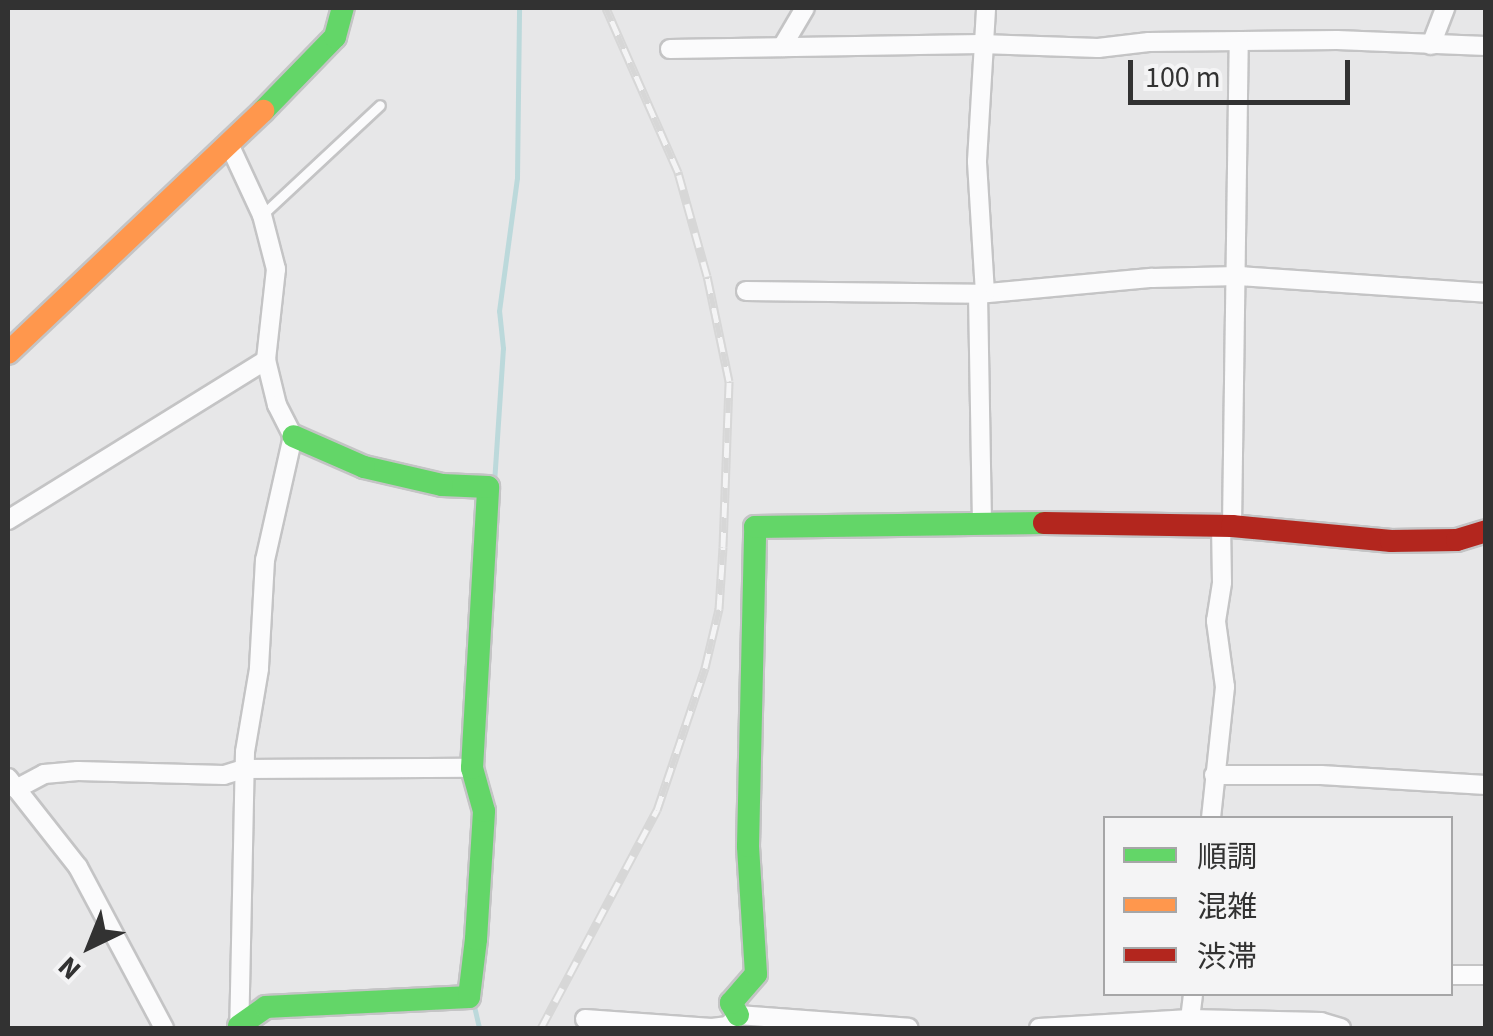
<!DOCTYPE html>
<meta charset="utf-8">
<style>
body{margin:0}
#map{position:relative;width:1493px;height:1036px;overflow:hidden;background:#e7e7e8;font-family:"Source Sans 3","Noto Sans JP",sans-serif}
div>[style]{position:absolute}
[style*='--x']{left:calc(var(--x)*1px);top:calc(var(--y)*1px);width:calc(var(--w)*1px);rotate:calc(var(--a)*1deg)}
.stream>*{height:5px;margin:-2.5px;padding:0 2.5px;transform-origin:2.5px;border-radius:2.5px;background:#bcd9db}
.roads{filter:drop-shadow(2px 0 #c4c4c5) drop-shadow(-2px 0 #c4c4c5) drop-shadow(0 2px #c4c4c5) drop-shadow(0 -2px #c4c4c5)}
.lane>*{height:9px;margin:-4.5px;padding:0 4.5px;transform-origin:4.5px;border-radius:4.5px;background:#fbfbfc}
.street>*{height:18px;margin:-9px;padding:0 9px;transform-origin:9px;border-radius:9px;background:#fbfbfc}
.fast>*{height:22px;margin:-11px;padding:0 11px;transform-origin:11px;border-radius:11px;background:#63d668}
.slow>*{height:22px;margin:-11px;padding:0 11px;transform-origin:11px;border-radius:11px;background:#ff974d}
.jam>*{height:22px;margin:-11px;padding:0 11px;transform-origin:11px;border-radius:11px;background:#b3261e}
.rail>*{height:9px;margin-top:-4.5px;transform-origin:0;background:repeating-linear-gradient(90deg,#f4f4f5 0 15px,#d7d7d7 0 30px);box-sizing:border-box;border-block:2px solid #d7d7d7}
span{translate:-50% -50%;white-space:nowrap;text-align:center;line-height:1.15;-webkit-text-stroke:9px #f4f4f5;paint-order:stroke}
.frame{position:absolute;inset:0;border:10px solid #323232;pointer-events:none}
.legend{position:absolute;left:1103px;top:816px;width:350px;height:180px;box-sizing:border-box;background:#f4f4f5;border:2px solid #a6a6a7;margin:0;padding:12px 18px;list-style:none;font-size:30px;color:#323232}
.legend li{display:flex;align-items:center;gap:20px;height:50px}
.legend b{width:50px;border:2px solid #a6a6a7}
.north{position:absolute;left:40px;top:896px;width:100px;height:100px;-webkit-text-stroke:8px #f4f4f5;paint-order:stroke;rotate:223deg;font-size:28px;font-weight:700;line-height:40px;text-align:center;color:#323232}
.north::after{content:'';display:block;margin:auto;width:35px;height:45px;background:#323232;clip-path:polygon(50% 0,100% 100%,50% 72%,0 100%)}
.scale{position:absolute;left:1128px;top:60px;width:222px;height:45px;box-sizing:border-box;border:5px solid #323232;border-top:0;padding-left:12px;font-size:30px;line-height:35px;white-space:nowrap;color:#323232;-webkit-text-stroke:8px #f4f4f5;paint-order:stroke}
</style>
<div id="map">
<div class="stream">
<i style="--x:494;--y:483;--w:135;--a:-86.2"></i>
<i style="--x:503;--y:348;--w:37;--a:-96"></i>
<i style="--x:499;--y:311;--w:134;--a:-82.3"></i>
<i style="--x:517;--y:178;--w:170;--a:-89.3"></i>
<i style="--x:474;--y:1006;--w:23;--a:77"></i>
</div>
<div class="roads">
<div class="lane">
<i style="--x:262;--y:215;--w:161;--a:-43"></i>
</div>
<div class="street">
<i style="--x:1431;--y:45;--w:40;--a:-69"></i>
<i style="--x:782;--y:47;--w:45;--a:-59.5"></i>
<i style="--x:670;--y:49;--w:311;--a:-0.9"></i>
<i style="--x:981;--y:44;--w:117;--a:2"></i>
<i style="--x:1098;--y:48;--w:51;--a:-6.7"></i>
<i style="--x:1149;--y:42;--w:188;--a:-0.6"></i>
<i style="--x:1337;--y:40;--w:149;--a:2.3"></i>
<i style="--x:229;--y:144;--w:78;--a:65.1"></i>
<i style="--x:262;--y:215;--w:56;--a:75.5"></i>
<i style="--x:276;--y:269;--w:92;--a:96.3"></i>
<i style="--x:266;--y:360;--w:46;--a:76.3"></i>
<i style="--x:277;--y:405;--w:35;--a:63"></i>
<i style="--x:293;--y:436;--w:127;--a:102.7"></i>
<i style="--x:265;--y:560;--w:109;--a:93.2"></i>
<i style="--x:259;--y:669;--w:84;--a:99.6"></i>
<i style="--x:245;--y:752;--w:276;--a:91.2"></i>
<i style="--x:746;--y:291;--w:232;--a:0.7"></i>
<i style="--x:978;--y:294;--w:175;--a:-5.3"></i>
<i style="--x:1152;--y:278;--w:87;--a:-1.3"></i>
<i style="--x:1239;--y:276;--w:248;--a:3.9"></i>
<i style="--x:985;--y:293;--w:132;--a:-93.5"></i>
<i style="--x:977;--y:161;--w:153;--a:-86.6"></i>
<i style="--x:978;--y:294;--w:228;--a:89"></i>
<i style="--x:8;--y:520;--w:304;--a:-31.8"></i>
<i style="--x:1232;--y:526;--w:484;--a:-89.2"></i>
<i style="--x:1214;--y:775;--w:107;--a:0"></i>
<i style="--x:1321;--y:775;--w:165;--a:3.5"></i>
<i style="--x:8;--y:778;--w:113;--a:51.8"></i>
<i style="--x:78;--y:867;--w:183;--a:61.9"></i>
<i style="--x:16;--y:789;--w:32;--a:-28"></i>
<i style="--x:44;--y:774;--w:34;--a:-5"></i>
<i style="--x:78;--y:771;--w:146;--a:1.6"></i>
<i style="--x:224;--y:775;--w:21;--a:-17"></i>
<i style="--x:244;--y:769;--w:228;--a:-0.3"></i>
<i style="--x:1211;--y:818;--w:132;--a:-83.9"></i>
<i style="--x:1225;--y:687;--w:67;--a:-97.8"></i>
<i style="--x:1216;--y:621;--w:39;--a:-81"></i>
<i style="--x:1222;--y:582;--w:56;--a:-91"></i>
<i style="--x:1450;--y:975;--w:36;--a:0"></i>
<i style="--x:585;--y:1019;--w:127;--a:4.1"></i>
<i style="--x:712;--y:1028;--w:16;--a:-7"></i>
<i style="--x:728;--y:1026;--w:15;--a:-48"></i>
<i style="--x:738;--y:1015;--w:171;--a:4.3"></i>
<i style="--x:1190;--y:1019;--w:25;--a:-83"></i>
<i style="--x:1039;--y:1028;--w:151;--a:-3.4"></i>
<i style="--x:1190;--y:1019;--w:131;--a:1.3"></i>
<i style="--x:1321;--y:1022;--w:21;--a:17"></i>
</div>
<div class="fast">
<i style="--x:263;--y:111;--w:103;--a:-45.8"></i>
<i style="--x:335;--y:37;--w:30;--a:-75"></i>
<i style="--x:738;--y:1015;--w:14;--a:-120"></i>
<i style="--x:731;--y:1003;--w:38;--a:-49"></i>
<i style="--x:756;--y:974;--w:128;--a:-93.6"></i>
<i style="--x:748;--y:846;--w:319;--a:-88.7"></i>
<i style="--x:755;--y:527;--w:289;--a:-0.8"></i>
<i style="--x:239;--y:1026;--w:33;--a:-35"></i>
<i style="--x:266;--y:1007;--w:203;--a:-2.8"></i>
<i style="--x:469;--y:997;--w:58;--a:-83.1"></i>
<i style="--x:476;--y:939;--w:128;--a:-86.4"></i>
<i style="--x:484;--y:811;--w:45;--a:-105.6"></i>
<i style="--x:472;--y:768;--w:281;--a:-86.7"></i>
<i style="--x:488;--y:487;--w:46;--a:-177.5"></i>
<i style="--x:442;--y:485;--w:80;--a:-167"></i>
<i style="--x:364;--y:467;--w:77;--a:-156.4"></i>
</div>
<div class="slow">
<i style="--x:8;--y:353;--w:352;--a:-43.5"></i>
</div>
<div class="jam">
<i style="--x:1044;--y:523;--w:188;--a:0.9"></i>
<i style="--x:1232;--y:526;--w:160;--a:5.4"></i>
<i style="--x:1391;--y:541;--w:66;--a:-0.9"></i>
<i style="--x:1457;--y:540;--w:30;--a:-17"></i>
</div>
</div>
<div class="rail">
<i style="--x:541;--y:1028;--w:247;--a:-62"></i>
<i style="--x:657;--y:810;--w:150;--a:-71.3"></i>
<i style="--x:705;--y:668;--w:61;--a:-76.7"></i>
<i style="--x:719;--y:609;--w:62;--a:-86.3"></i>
<i style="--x:723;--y:547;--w:166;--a:-87.9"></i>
<i style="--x:729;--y:381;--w:107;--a:-101.8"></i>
<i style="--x:707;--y:276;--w:108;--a:-105.6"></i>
<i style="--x:678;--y:172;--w:179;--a:-113.7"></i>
</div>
<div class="frame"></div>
<ul class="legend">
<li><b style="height:12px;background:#63d668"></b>順調</li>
<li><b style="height:12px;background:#ff974d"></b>混雑</li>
<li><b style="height:12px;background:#b3261e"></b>渋滞</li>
</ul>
<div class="north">N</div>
<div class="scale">100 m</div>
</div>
